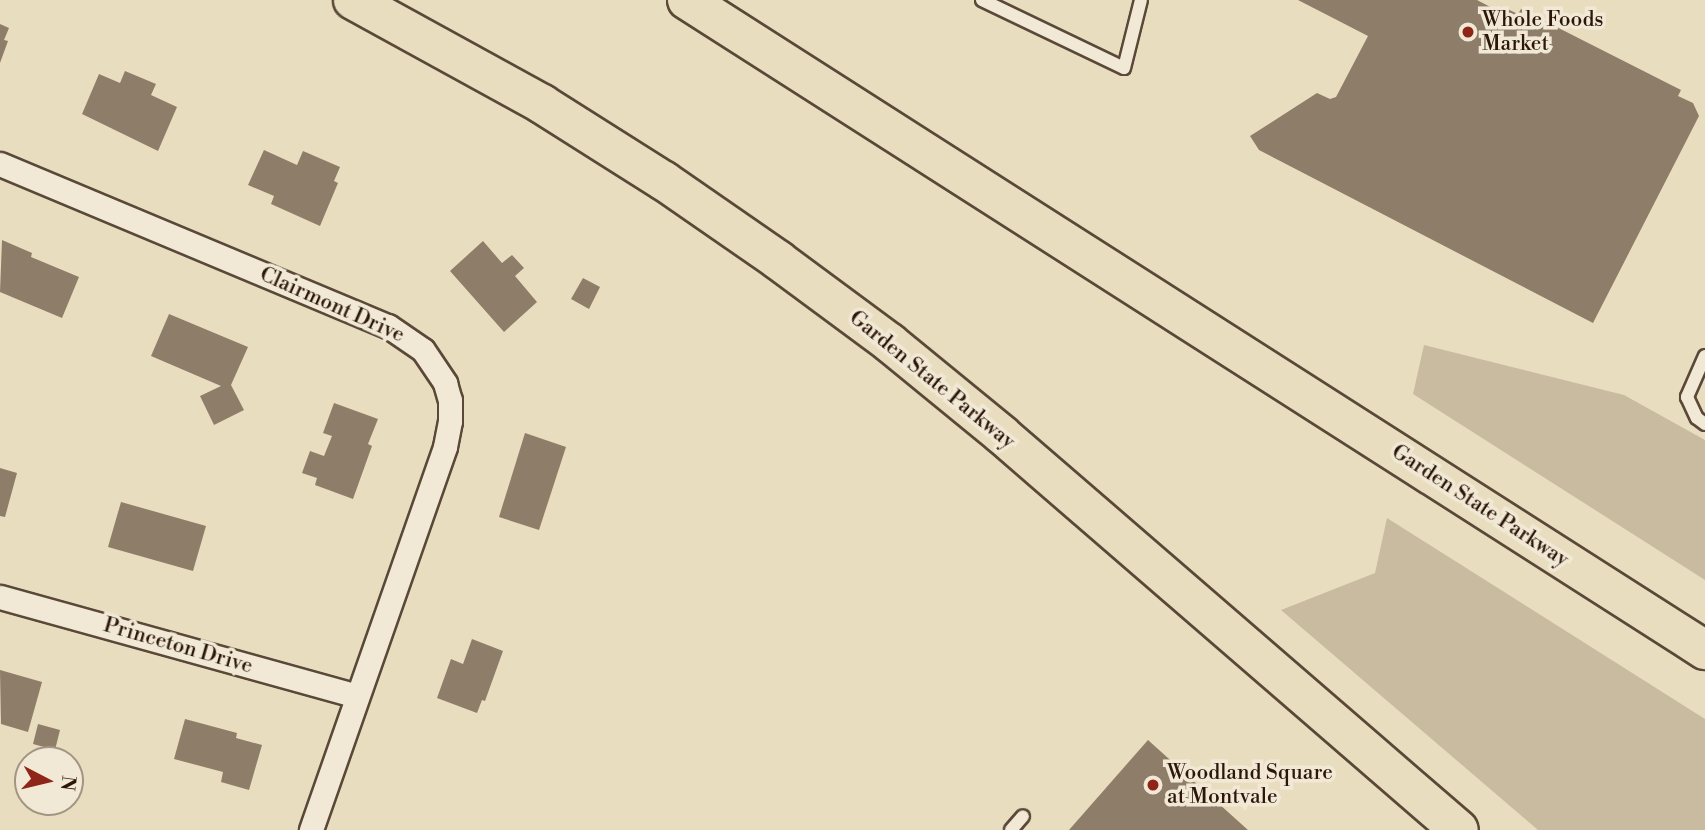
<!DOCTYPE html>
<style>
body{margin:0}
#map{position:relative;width:1705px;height:830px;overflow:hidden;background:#e9ddbf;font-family:"Libre Bodoni",serif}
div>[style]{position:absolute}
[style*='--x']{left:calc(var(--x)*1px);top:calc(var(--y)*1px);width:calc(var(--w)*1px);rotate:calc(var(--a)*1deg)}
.green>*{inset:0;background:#c9bba0}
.building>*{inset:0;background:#8e7d69}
.roads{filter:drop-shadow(2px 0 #5a4838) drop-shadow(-2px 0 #5a4838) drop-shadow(0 2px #5a4838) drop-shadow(0 -2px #5a4838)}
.service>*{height:12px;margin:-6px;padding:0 6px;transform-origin:6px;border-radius:6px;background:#f1e9d5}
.minor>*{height:23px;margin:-11.5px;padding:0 11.5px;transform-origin:11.5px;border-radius:11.5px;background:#f1e9d5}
.motorway>*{height:38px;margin:-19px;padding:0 19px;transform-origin:19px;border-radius:19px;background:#e9ddbf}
.dots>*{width:19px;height:19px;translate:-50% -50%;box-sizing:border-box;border:4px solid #f1e9d5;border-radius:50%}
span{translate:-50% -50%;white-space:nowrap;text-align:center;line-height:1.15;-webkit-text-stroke:7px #f1e9d5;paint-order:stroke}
.poi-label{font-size:21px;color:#2b160b}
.left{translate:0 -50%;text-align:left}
.street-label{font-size:21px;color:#2b160b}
.north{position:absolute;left:14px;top:746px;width:70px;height:70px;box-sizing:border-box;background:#f1e9d5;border:2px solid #a29584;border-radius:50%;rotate:97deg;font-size:19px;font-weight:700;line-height:28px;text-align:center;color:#2b160b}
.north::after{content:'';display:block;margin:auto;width:24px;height:32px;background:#8f2418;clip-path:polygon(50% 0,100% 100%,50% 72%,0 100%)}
</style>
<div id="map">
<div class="green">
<i style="clip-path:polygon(1424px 345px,1624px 395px,1705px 440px,1705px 580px,1413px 394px)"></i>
<i style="clip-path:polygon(1387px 518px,1705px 719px,1705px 830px,1538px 830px,1281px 610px,1375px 573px)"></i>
</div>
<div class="building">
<i style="clip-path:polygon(1298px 0,1477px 0,1498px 11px,1501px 6px,1518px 14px,1521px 9px,1681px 90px,1678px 96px,1693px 103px,1699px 116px,1593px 323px,1259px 150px,1250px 136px,1317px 93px,1330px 99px,1336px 97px,1368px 36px)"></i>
<i style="clip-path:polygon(0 24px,9px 28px,4px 40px,8px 41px,0 63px)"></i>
<i style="clip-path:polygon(125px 71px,156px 84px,151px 95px,177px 107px,158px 151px,82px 114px,99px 74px,120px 83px)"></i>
<i style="clip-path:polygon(264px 150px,297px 165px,303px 151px,340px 167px,334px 181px,338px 183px,320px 226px,271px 204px,274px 196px,248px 185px)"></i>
<i style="clip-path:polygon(2px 240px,32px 253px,31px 257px,79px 277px,62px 318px,0 292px)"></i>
<i style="clip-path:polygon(483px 241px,502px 263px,512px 255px,524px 268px,515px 276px,537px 302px,504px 332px,450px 271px)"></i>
<i style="clip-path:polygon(583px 278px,600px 287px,589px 309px,571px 299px)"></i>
<i style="clip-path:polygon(169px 314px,248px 347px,231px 385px,244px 410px,214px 425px,200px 396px,221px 386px,151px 356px)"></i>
<i style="clip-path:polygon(334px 403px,378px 419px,368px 444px,372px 446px,353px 499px,315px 485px,317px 478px,302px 473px,310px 451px,324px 456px,332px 436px,323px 433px)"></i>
<i style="clip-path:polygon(525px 433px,566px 447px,539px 530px,499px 517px)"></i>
<i style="clip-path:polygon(0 468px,17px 473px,5px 517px,0 516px)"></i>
<i style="clip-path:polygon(121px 502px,206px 526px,193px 571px,108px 547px)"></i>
<i style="clip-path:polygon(472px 639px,503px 651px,485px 701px,482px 700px,477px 713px,437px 698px,451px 659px,463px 664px)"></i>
<i style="clip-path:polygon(0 670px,42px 682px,28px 732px,1px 724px)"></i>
<i style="clip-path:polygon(185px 719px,237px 733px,236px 738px,262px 745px,249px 790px,221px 782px,223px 772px,174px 759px)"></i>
<i style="clip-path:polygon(38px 724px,60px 730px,55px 750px,33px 744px)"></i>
<i style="clip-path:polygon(1148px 740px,1248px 830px,1069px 830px)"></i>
</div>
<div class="roads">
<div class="service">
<i style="--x:982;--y:0;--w:157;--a:25.6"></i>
<i style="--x:1124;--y:68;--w:70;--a:-76"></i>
<i style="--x:1705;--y:356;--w:45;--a:113.7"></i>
<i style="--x:1687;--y:397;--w:23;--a:65"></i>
<i style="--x:1697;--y:418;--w:10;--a:37"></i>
<i style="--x:1011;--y:830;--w:18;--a:-49"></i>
</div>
<div class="minor">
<i style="--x:0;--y:164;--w:420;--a:22.7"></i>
<i style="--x:388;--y:326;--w:42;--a:34.4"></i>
<i style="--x:423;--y:350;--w:40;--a:56"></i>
<i style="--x:445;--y:383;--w:18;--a:74"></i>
<i style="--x:450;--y:400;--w:21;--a:90"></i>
<i style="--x:450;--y:421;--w:26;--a:101"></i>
<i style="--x:445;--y:447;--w:406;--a:109.3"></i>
<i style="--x:0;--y:597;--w:370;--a:15.5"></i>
</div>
<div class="motorway">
<i style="--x:353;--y:0;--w:216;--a:28.8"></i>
<i style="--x:542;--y:104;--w:144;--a:32.3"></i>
<i style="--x:664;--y:181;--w:139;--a:34.7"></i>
<i style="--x:778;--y:260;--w:139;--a:36.5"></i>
<i style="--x:890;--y:343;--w:144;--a:39.3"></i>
<i style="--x:1001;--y:434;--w:605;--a:40.85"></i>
<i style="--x:687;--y:0;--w:1208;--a:32.56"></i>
</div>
</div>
<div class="dots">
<i style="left:1468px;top:32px;background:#8f2418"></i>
<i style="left:1153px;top:785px;background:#8f2418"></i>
</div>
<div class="poi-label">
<span class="left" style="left:1482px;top:32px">Whole Foods<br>Market</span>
<span class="left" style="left:1167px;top:785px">Woodland Square<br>at Montvale</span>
</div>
<div class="street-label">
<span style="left:332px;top:305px;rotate:24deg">Clairmont Drive</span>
<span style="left:932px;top:380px;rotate:39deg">Garden State Parkway</span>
<span style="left:1480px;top:506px;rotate:33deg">Garden State Parkway</span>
<span style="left:178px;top:646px;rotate:16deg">Princeton Drive</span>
</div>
<div class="north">N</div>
</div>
